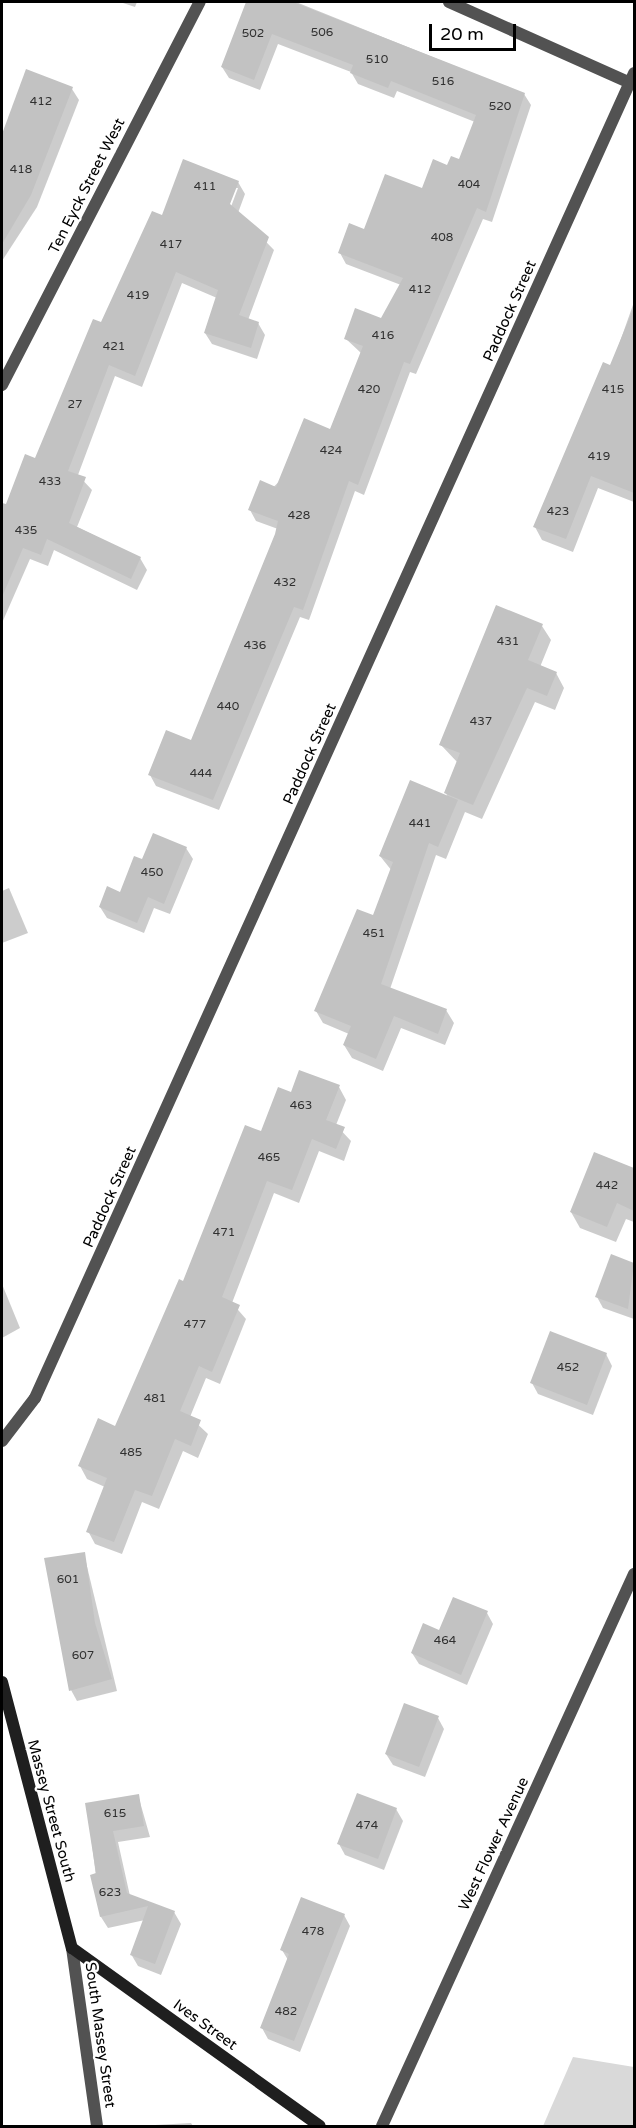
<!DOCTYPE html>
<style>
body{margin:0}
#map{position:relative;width:636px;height:2128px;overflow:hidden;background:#fff;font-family:"Varela Round",sans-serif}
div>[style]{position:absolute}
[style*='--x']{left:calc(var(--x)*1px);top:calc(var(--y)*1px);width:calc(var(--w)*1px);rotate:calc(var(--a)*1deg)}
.green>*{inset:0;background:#d9d9d9}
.shadow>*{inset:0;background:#0003}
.building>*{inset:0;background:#c2c2c2}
.street>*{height:12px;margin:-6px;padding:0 6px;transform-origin:6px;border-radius:6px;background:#525252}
.secondary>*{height:12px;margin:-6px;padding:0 6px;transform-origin:6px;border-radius:6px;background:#1f1f1f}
span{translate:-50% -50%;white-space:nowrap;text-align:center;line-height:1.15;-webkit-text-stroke:4.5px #fff;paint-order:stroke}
.number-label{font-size:12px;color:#303030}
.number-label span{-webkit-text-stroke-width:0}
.street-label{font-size:15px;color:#000}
.frame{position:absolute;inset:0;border:3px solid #000;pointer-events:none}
.scale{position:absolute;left:429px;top:24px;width:87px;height:27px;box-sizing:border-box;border:3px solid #000;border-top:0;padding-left:8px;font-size:18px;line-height:21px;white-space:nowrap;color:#000;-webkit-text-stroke:4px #fff;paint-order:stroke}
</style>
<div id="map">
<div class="green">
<i style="clip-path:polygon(573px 2057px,634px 2067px,634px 2126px,543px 2126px)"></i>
</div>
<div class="shadow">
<i style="clip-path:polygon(120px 2px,137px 2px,135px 7px)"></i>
<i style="clip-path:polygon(248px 2px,296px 2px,524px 94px,531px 105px,492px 222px,483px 219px,416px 374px,410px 372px,364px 495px,355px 491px,309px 620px,300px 617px,219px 810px,156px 786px,150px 775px,192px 742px,278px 529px,256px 521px,250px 510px,331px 431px,361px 353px,345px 338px,382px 320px,401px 285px,346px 264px,340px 253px,460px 161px,475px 122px,397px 91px,394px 98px,358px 84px,351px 72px,278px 44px,260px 90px,229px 78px,222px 67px)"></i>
<i style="clip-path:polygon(27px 71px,72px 89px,79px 100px,37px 207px,2px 261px,2px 136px)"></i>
<i style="clip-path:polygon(evenodd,238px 182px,245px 194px,238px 213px,274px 250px,248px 320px,258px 323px,265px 335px,257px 359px,212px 344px,205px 333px,217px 298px,182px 283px,142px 387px,115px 376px,78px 475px,92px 490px,77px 527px,140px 558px,147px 570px,137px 590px,54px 550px,48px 566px,30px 559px,2px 623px,2px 504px,7px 506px,36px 460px,102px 324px,163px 217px,238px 182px,235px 188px,238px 188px,229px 212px,226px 211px,235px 188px)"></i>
<i style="clip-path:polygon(634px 302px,634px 502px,598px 488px,573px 552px,542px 540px,535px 527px,611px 367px)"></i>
<i style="clip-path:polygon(542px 626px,551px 640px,540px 667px,556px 673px,564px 688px,555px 710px,535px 702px,482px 819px,465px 812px,446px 859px,436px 855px,390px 989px,446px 1010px,454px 1023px,445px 1045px,401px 1028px,383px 1071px,352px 1058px,344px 1045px,349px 1034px,323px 1023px,316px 1011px,374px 917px,392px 871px,380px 856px,448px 798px,446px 793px,458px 763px,441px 745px)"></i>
<i style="clip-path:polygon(186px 848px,193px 859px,170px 914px,154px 908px,144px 933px,107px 918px,100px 907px)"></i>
<i style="clip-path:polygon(9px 888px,28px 933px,2px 943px,2px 891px)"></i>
<i style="clip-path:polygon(339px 1087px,346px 1100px,336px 1125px,351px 1141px,344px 1161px,319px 1151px,299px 1203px,274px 1193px,232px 1303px,246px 1319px,220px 1384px,206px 1378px,190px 1417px,208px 1434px,198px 1458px,183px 1451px,159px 1509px,142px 1502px,122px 1554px,95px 1544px,88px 1531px,105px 1487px,87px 1479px,80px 1466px,116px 1427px,262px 1133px,291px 1093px)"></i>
<i style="clip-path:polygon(595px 1154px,634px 1170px,634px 1222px,626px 1219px,616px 1242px,580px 1228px,571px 1212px)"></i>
<i style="clip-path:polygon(612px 1256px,634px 1264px,634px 1319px,603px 1308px,597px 1297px)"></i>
<i style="clip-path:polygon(2px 1284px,20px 1328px,2px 1338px)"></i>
<i style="clip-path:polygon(606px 1354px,612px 1366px,593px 1415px,538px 1394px,532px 1383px)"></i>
<i style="clip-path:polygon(84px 1554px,117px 1691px,77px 1701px,71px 1690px)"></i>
<i style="clip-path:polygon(487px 1613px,493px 1624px,467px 1685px,419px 1664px,412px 1653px,440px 1632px)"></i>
<i style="clip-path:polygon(438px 1718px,444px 1729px,425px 1777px,393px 1765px,386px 1754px)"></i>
<i style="clip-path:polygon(138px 1795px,150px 1837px,118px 1842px,130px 1896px,174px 1912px,181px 1924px,161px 1975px,138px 1966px,131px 1954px,145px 1920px,108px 1928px,101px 1917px,87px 1804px)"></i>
<i style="clip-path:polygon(396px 1809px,403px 1821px,384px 1870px,345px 1855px,339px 1844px)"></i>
<i style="clip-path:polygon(344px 1915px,350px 1926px,300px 2052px,268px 2039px,262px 2028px,288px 1960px,282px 1950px)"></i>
<i style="clip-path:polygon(191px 2123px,193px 2126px,155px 2126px,155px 2125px)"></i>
</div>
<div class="building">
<i style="clip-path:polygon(246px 2px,293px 2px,525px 93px,486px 212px,477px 208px,410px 364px,404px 362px,358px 485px,349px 481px,303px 610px,294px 607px,213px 800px,148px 775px,166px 730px,191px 740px,275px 534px,278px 521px,248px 510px,260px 480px,276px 487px,304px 418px,330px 429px,363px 346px,344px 339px,355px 308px,381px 318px,403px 278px,338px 253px,349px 223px,364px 229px,385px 174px,422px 188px,433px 159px,447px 165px,451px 156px,459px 159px,476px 115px,391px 81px,388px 88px,350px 73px,353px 65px,272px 34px,254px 80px,221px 67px)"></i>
<i style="clip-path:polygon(26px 69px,73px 87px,31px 195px,2px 244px,2px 134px)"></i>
<i style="clip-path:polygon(183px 159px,239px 181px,230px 204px,269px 237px,239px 315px,259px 322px,251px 348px,204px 333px,218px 290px,176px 272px,135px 376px,109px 365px,68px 471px,86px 477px,69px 523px,141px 557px,131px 579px,47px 539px,41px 555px,23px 548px,2px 597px,2px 503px,6px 504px,25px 454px,35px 458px,93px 319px,101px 322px,152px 211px,162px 215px)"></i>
<i style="clip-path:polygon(634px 307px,634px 493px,591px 476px,566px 539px,533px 527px,603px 362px,610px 365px)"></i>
<i style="clip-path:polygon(496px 605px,543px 624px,528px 660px,557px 672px,547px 696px,527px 688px,473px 805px,444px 793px,460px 753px,439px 745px)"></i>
<i style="clip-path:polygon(410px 780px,458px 800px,438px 847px,429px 843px,381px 984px,447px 1009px,438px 1034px,394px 1016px,376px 1059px,343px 1045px,351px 1026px,314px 1011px,357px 909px,373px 915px,393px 862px,379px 856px)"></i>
<i style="clip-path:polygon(153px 833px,187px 847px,164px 904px,148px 897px,137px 923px,99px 907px,107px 886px,120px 892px,134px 856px,142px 859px)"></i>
<i style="clip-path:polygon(299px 1070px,340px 1085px,326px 1120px,345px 1127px,336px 1149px,312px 1139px,292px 1190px,267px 1181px,222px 1297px,240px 1305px,212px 1372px,199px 1366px,180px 1411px,201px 1420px,191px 1446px,175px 1439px,152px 1496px,135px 1490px,114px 1542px,86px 1532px,107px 1478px,78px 1466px,98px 1418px,115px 1426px,179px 1279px,183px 1281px,245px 1125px,261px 1131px,278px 1087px,291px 1092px)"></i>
<i style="clip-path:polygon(594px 1152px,634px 1168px,634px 1211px,617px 1203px,607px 1227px,570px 1212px)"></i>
<i style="clip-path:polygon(611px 1254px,634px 1263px,628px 1309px,595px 1297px)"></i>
<i style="clip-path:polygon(550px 1331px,607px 1353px,587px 1405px,530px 1383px)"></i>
<i style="clip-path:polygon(85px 1552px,95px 1623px,112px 1679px,69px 1691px,44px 1558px)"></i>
<i style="clip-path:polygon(453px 1597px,488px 1611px,461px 1675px,411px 1653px,423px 1623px,439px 1630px)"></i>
<i style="clip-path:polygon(404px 1703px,439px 1716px,419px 1767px,385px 1754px)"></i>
<i style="clip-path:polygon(357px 1793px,397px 1808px,378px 1859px,337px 1844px)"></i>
<i style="clip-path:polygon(139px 1794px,144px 1826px,113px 1831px,127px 1893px,175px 1911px,155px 1964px,130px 1955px,148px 1906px,100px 1917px,90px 1875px,96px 1873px,85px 1803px)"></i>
<i style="clip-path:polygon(301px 1897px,345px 1914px,294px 2041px,260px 2028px,289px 1954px,280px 1950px)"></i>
</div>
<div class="street">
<i style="--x:449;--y:2;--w:198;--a:24.1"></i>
<i style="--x:2;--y:385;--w:431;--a:-62.7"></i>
<i style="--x:2;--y:1441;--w:54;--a:-52.5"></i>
<i style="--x:35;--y:1398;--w:1454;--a:-65.67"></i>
<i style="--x:72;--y:1948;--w:180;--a:82"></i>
<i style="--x:382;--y:2126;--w:607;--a:-65.46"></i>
</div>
<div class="secondary">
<i style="--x:2;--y:1682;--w:275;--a:75.3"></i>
<i style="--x:72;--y:1948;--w:305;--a:35.7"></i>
</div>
<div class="number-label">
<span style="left:322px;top:33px">506</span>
<span style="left:253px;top:34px">502</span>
<span style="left:377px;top:60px">510</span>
<span style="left:443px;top:82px">516</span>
<span style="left:41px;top:102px">412</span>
<span style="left:500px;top:107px">520</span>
<span style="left:21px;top:170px">418</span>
<span style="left:469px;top:185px">404</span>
<span style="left:205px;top:187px">411</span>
<span style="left:442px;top:238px">408</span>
<span style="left:171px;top:245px">417</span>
<span style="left:420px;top:290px">412</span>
<span style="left:138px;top:296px">419</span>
<span style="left:383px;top:336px">416</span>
<span style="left:114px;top:347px">421</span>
<span style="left:369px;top:390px">420</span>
<span style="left:613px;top:390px">415</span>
<span style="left:75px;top:405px">27</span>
<span style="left:331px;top:451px">424</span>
<span style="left:599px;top:457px">419</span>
<span style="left:50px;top:482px">433</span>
<span style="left:558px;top:512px">423</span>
<span style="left:299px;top:516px">428</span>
<span style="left:26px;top:531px">435</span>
<span style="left:285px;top:583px">432</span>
<span style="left:508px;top:642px">431</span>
<span style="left:255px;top:646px">436</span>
<span style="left:228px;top:707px">440</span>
<span style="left:481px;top:722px">437</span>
<span style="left:201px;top:774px">444</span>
<span style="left:420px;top:824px">441</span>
<span style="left:152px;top:873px">450</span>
<span style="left:374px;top:934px">451</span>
<span style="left:301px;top:1106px">463</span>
<span style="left:269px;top:1158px">465</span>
<span style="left:607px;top:1186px">442</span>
<span style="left:224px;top:1233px">471</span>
<span style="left:195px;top:1325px">477</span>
<span style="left:568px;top:1368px">452</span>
<span style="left:155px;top:1399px">481</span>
<span style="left:131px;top:1453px">485</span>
<span style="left:68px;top:1580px">601</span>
<span style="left:445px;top:1641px">464</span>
<span style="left:83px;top:1656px">607</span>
<span style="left:115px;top:1814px">615</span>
<span style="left:367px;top:1826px">474</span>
<span style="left:110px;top:1893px">623</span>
<span style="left:313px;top:1932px">478</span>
<span style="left:286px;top:2012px">482</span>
</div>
<div class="street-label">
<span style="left:87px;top:186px;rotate:-63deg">Ten Eyck Street West</span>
<span style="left:510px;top:311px;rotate:-66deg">Paddock Street</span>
<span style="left:310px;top:754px;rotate:-66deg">Paddock Street</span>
<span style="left:110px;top:1197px;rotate:-66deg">Paddock Street</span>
<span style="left:51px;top:1811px;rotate:75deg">Massey Street South</span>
<span style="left:494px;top:1844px;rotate:-65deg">West Flower Avenue</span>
<span style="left:205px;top:2025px;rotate:36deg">Ives Street</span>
<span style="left:100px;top:2035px;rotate:82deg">South Massey Street</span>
</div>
<div class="frame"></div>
<div class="scale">20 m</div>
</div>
